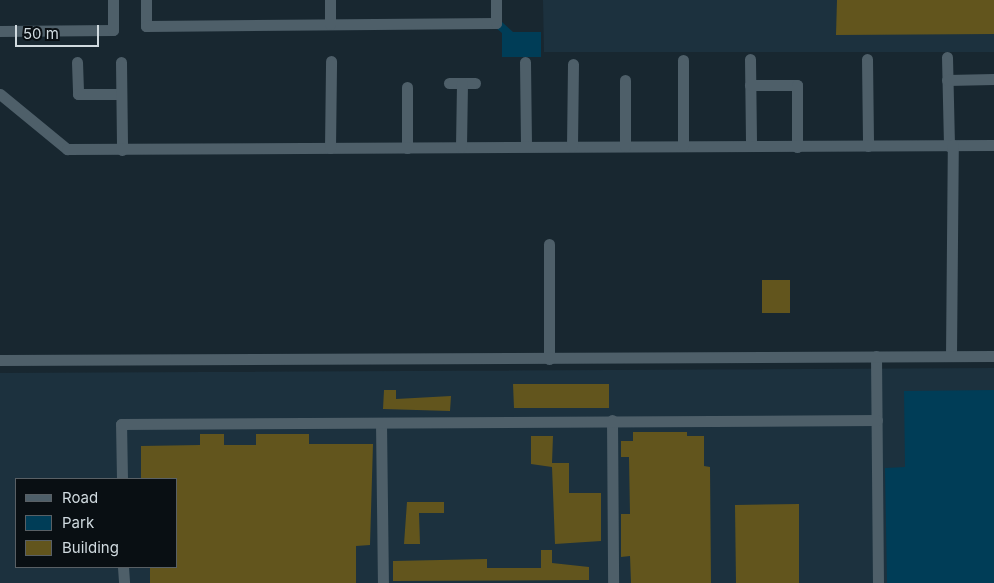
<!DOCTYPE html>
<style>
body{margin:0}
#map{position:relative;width:994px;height:583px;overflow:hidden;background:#182730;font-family:Inter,sans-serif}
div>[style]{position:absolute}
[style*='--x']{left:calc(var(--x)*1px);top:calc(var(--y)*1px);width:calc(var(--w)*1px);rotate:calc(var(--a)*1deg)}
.built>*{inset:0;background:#1c313e}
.green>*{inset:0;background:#003d57}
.building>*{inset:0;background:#62551d}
.minor>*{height:11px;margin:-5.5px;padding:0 5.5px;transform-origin:5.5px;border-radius:5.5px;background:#4e5f69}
span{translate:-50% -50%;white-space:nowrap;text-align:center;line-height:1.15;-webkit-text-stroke:4.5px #090f13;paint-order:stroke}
.legend{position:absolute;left:15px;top:478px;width:162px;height:90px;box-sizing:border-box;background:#090f13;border:1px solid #596065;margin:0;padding:6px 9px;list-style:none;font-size:15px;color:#d0dadf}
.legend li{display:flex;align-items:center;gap:10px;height:25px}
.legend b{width:25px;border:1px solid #596065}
.scale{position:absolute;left:15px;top:25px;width:84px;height:22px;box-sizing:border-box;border:2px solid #d0dadf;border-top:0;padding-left:6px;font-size:15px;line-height:18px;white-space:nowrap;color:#d0dadf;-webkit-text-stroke:4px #090f13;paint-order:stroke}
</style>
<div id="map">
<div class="built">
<i style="clip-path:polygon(543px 0,994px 0,994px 52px,544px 52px)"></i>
<i style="clip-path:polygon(evenodd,994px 368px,994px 583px,0 583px,0 373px,994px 368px,16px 479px,176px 479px,176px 567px,16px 567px,16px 479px)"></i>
</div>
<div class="green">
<i style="clip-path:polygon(502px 22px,513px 32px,541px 32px,541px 57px,502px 57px,502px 33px,496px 28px)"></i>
<i style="clip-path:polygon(994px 390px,994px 583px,887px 583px,885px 468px,905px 467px,904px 391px)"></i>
</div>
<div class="building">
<i style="clip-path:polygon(837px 0,994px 0,994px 34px,836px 35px)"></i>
<i style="clip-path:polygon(762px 280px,790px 280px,790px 313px,762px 313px)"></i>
<i style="clip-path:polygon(513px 384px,609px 384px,609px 408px,514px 408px)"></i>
<i style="clip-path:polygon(384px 390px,396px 390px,396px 399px,451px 396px,450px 411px,383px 409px)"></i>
<i style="clip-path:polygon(633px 432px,687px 432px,687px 436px,704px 436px,704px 466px,710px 467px,711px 583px,631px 583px,630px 556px,621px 557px,621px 514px,630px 514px,629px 457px,621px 457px,621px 441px,633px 441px)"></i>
<i style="clip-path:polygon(200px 434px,224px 434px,224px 445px,256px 445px,256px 434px,309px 434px,309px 444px,373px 444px,370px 545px,356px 546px,356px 583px,150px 583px,150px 567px,176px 567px,176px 479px,141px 479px,141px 446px,200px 445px)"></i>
<i style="clip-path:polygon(531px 436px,553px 436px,552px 463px,569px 463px,569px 493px,601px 493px,601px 541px,555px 544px,552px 467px,531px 464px)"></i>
<i style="clip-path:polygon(407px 502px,444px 502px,444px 513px,419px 513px,420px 544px,404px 544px)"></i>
<i style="clip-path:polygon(799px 504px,799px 583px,736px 583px,735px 505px)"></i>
<i style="clip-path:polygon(541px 550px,552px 550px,552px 563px,589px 567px,589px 580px,393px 581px,393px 561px,487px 559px,487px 568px,541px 568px)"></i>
</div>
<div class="minor">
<i style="--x:146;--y:0;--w:26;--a:90"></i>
<i style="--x:146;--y:26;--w:350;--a:-0.5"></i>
<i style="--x:496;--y:23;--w:23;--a:-90"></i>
<i style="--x:330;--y:24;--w:24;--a:-90"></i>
<i style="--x:0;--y:31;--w:113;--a:-0.5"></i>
<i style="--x:113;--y:30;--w:30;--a:-90"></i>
<i style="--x:947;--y:57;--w:89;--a:88.7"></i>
<i style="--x:750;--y:59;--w:86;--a:89.3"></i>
<i style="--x:867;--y:59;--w:87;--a:89.3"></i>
<i style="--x:77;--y:62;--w:32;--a:88"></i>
<i style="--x:78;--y:94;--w:43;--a:0"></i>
<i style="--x:121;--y:62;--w:88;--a:89.3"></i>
<i style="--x:525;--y:62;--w:84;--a:89.3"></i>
<i style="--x:947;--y:80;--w:47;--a:-1.2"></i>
<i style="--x:449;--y:83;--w:26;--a:0"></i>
<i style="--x:750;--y:85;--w:47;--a:0"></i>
<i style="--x:797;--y:85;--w:62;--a:90"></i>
<i style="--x:407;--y:87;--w:61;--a:90"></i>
<i style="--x:0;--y:94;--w:87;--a:39.4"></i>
<i style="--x:67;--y:149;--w:927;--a:-0.25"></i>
<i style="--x:683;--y:145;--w:85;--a:-90"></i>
<i style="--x:572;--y:146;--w:82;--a:-89.3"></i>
<i style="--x:625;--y:146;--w:66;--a:-90"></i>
<i style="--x:461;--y:147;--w:64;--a:-89.1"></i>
<i style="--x:330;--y:148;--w:87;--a:-89.3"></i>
<i style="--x:876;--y:356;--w:227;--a:89.5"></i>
<i style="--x:951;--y:356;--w:211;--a:-89.5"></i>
<i style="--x:549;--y:359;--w:115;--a:-90"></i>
<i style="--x:0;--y:360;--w:994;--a:-0.23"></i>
<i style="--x:612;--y:420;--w:163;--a:89.6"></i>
<i style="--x:381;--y:423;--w:160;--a:89.3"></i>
<i style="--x:122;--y:479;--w:55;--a:-91"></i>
<i style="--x:121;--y:424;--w:756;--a:-0.3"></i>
<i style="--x:123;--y:567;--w:16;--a:86"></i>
</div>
<ul class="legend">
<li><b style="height:6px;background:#4e5f69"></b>Road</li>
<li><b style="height:14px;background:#003d57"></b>Park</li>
<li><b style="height:14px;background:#62551d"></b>Building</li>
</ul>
<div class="scale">50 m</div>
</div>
